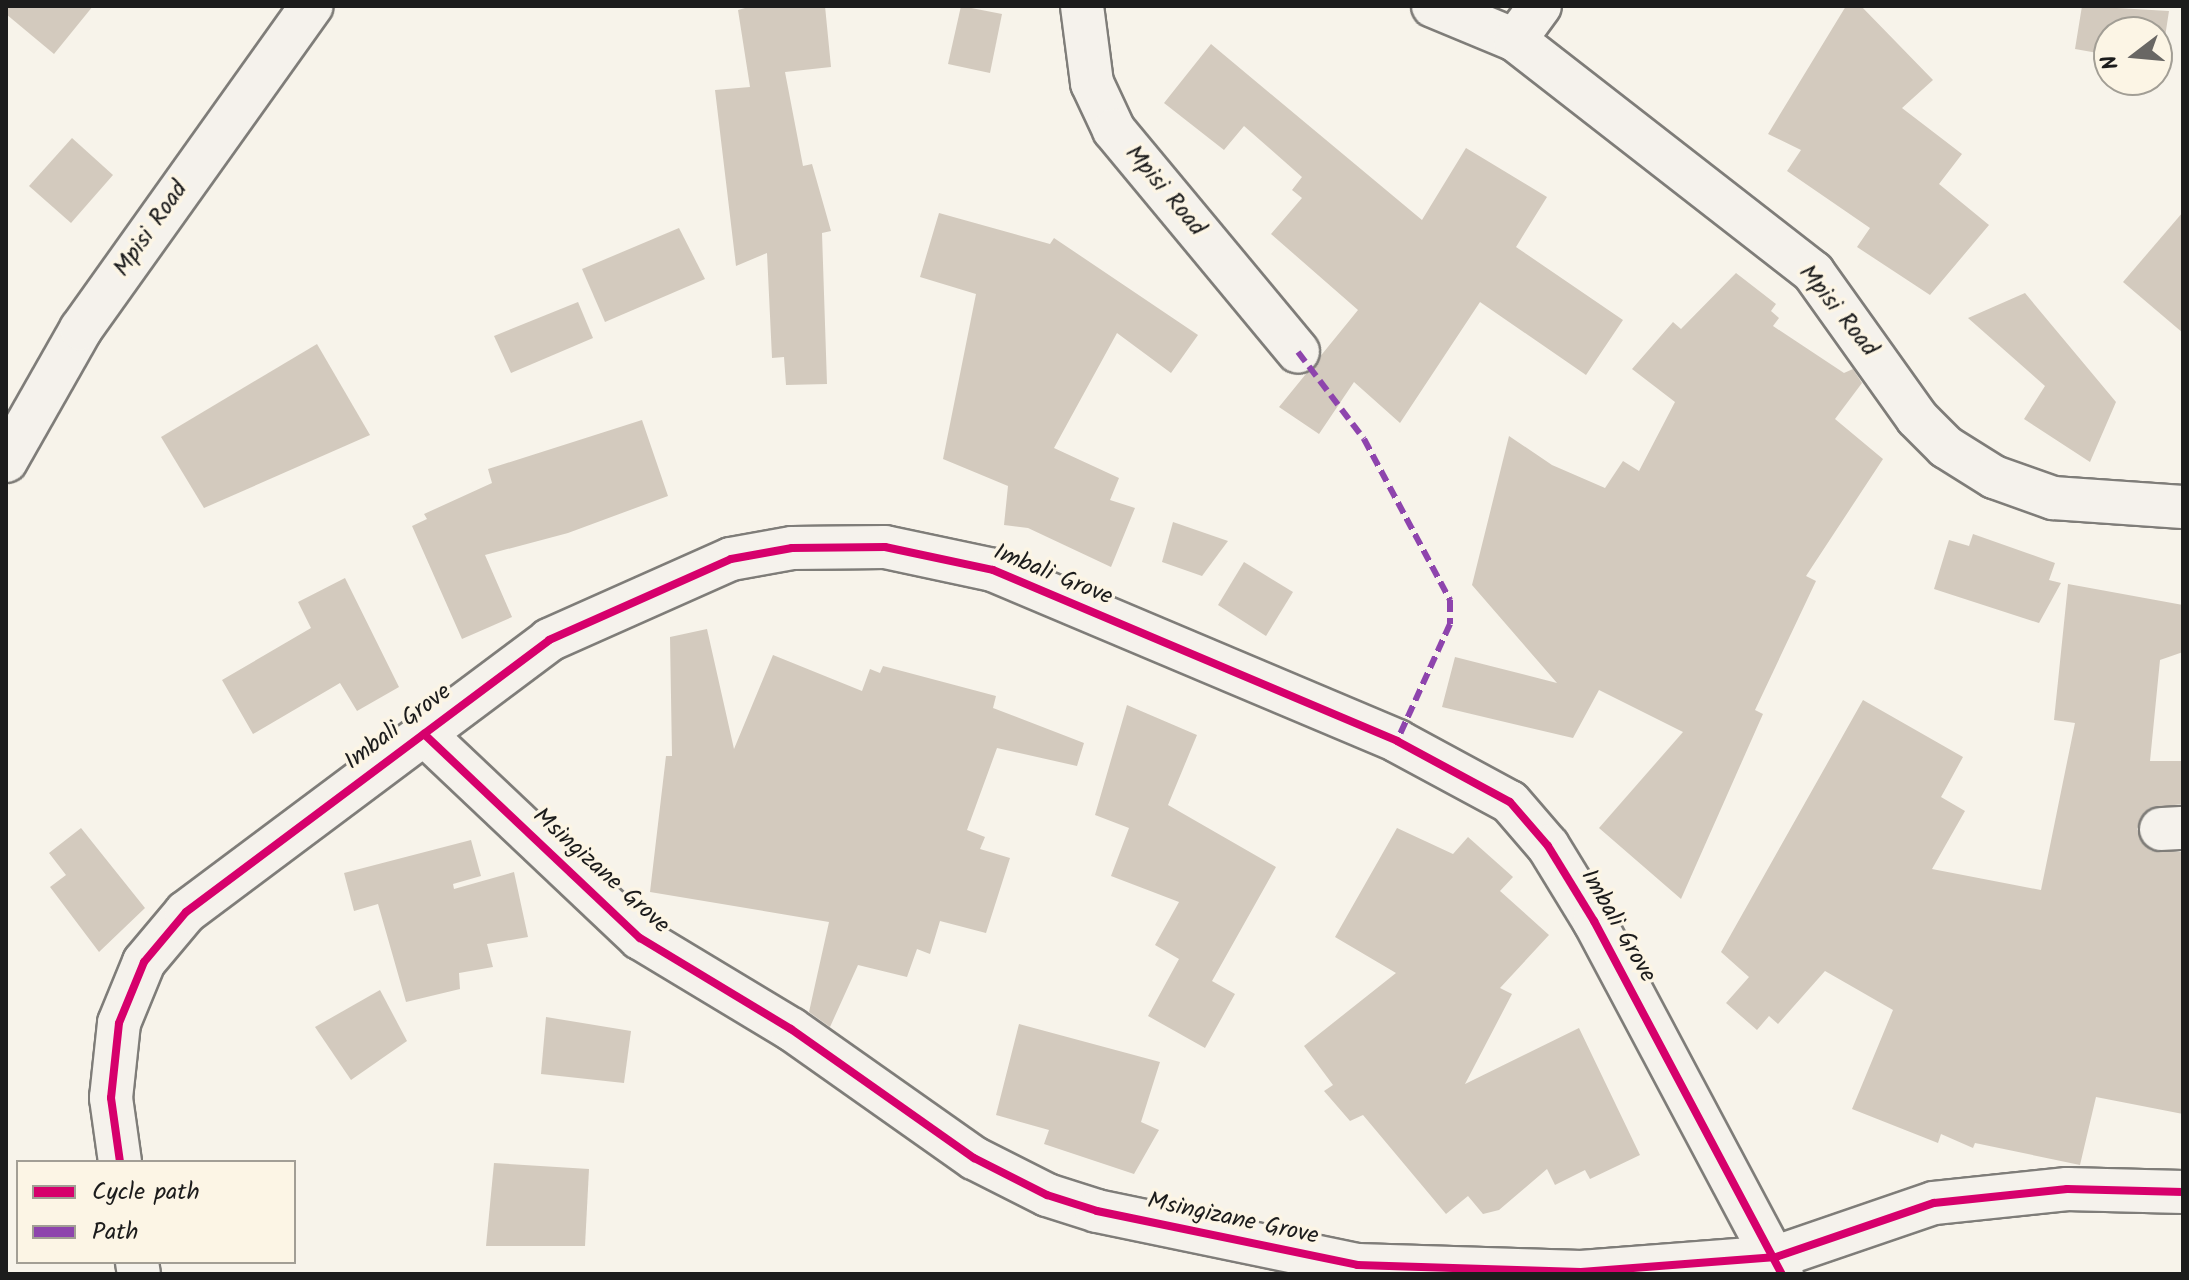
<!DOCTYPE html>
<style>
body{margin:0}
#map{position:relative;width:2189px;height:1280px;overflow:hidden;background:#f7f3ea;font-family:Kalam,sans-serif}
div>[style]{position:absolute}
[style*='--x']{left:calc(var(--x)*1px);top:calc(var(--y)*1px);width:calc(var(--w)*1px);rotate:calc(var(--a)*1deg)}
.building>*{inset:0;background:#d3cabe}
.roads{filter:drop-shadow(2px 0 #7f7d79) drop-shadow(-2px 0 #7f7d79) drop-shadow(0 2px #7f7d79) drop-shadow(0 -2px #7f7d79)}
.minor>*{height:42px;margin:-21px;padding:0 21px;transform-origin:21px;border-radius:21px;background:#f5f2ec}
.quiet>*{height:6px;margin-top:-3px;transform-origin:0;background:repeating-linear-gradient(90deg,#8e44ad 0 12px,transparent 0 18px)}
.cycleway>*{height:8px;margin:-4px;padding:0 4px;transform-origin:4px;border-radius:4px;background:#d6006c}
span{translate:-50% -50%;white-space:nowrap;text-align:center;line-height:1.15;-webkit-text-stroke:7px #fcf5e5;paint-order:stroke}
.street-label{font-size:24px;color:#1c1c1c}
.frame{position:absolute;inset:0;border:8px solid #1c1c1c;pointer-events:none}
.legend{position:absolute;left:16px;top:1160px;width:280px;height:104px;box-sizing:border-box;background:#fcf5e5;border:2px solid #a29e95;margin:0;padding:10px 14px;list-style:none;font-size:24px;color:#1c1c1c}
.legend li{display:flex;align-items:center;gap:16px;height:40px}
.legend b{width:40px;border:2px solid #a29e95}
.north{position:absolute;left:2093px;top:16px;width:80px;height:80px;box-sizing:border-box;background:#fcf5e5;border:2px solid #a29e95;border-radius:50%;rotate:254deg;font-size:22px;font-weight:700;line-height:32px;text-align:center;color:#1c1c1c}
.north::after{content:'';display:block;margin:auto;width:28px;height:36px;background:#696764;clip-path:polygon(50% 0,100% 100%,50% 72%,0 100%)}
</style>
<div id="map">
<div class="building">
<i style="clip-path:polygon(6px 6px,93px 6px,54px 54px,6px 14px)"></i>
<i style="clip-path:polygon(752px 6px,825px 6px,831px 67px,785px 72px,803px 166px,812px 164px,831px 231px,822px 233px,827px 384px,786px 385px,784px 357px,772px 358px,767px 253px,736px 266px,715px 90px,750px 87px,738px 10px)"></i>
<i style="clip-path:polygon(961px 6px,1002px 14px,990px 73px,948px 64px)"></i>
<i style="clip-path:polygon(1846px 6px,1861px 6px,1933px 80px,1902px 108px,1962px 154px,1939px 184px,1989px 225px,1930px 295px,1857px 247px,1870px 228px,1787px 171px,1801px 150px,1768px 134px)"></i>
<i style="clip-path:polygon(2082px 6px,2169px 11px,2161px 63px,2157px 32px,2109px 32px,2109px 55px,2075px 49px)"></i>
<i style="clip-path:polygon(1211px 44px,1422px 220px,1466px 148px,1547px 197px,1516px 247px,1623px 320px,1586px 375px,1480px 302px,1400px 423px,1354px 382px,1319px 434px,1279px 407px,1358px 310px,1271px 234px,1302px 198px,1292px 190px,1302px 177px,1244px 126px,1224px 150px,1164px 103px)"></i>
<i style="clip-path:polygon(72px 138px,113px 175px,71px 223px,29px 186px)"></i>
<i style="clip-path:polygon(2183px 212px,2183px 333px,2123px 282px)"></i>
<i style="clip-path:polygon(939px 213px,1050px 244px,1054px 238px,1198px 335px,1171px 373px,1117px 333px,1054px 448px,1119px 478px,1110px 500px,1135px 508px,1111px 567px,1028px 528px,1004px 525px,1008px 486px,943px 459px,976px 294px,920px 277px)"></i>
<i style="clip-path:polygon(679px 228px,705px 279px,605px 322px,582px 269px)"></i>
<i style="clip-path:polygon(1736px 273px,1776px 304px,1771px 311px,1779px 318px,1773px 326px,1844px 373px,1853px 369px,1862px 383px,1835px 419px,1883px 459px,1806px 576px,1816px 581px,1755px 710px,1763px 714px,1681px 899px,1599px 828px,1683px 732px,1599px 690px,1573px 738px,1442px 707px,1455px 657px,1557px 683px,1472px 585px,1509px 436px,1552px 465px,1605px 488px,1623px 461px,1639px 471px,1675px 402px,1632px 369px,1673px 322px,1681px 329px)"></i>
<i style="clip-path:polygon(2025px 293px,2116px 402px,2090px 462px,2024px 419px,2045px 386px,1968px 318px)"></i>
<i style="clip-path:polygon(578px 302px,593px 338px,511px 373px,494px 336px)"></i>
<i style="clip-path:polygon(317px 344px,370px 435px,204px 508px,161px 437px)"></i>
<i style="clip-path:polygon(642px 420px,668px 496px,568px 533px,485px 555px,512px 617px,462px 639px,412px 526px,427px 519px,424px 514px,492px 483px,488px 469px)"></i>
<i style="clip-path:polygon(1173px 522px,1228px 541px,1202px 576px,1162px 562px)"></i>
<i style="clip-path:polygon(1973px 534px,2055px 563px,2049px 580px,2061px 583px,2039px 623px,1934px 589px,1949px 540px,1969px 546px)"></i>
<i style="clip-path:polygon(1244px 562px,1293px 592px,1266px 636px,1218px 605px)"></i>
<i style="clip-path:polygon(345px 578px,399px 687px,357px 711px,340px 683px,253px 734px,222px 680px,311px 628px,298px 602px)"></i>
<i style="clip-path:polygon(2068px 584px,2183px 605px,2183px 652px,2160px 660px,2150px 761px,2183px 761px,2183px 804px,2149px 808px,2137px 829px,2151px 851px,2183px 852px,2183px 1114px,2096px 1097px,2080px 1165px,1975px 1143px,1973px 1148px,1941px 1134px,1938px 1143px,1852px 1109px,1893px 1010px,1825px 971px,1778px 1024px,1769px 1016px,1757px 1030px,1726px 1003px,1749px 977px,1721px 952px,1863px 700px,1963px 757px,1941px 797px,1965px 811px,1932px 869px,2041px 890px,2075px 723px,2054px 720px)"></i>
<i style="clip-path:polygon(707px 629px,734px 749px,773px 655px,862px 691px,870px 669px,880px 673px,883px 666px,996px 696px,993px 708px,1084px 743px,1077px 766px,997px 748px,967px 830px,985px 837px,980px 849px,1010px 858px,986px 933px,940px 921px,930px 954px,917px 949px,907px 977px,858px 965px,830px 1027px,809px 1012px,829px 922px,650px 892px,666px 756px,672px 756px,670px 637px)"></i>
<i style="clip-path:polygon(1127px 705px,1197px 735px,1168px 805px,1276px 867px,1212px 981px,1235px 994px,1205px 1048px,1148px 1016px,1179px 959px,1155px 945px,1179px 902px,1111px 876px,1129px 828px,1095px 815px)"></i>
<i style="clip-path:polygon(81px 828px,145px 908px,99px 952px,50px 887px,66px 875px,49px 853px)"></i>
<i style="clip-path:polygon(1397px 828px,1453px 854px,1468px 837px,1513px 877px,1500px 891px,1549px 935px,1500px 988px,1512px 994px,1465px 1084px,1579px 1028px,1640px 1155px,1590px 1179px,1585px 1170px,1555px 1185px,1547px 1169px,1499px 1210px,1483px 1214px,1468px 1196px,1446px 1214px,1363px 1115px,1350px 1121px,1324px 1091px,1333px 1085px,1304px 1046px,1396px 973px,1335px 937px)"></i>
<i style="clip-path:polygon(471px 840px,481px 876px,453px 884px,454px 889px,514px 872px,528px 937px,487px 944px,493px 967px,459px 973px,460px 989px,406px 1002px,378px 904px,354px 911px,344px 873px)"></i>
<i style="clip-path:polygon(380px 990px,407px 1041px,351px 1080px,315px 1027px)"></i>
<i style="clip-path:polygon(546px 1017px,631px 1031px,624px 1083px,541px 1074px)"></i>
<i style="clip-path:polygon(1019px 1024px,1160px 1062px,1141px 1122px,1159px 1130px,1134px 1174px,1044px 1144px,1049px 1130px,996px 1115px)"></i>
<i style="clip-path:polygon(494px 1163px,589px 1169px,585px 1246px,486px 1246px)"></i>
</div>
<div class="roads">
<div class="minor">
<i style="--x:1082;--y:6;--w:78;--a:82.6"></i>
<i style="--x:1092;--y:83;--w:52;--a:64.9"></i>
<i style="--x:1114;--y:130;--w:288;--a:50.3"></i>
<i style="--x:1433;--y:6;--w:89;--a:22.5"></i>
<i style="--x:1515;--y:40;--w:378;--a:37.9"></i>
<i style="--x:1813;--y:272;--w:179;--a:54.5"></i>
<i style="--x:1917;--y:418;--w:41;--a:45"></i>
<i style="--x:1946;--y:447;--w:57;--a:32"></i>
<i style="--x:1994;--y:477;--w:63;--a:19.6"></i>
<i style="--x:2053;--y:498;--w:130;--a:4"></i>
<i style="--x:1515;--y:40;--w:42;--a:-53.7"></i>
<i style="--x:6;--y:461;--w:152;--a:-60.4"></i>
<i style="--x:81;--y:329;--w:397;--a:-54.5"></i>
<i style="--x:424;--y:734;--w:297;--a:43.4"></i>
<i style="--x:640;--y:938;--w:176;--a:31.1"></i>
<i style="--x:791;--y:1029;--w:224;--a:35.2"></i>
<i style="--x:974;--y:1158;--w:82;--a:26.9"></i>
<i style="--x:1047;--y:1195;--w:52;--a:17.7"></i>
<i style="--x:1097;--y:1211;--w:266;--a:11.7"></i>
<i style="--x:1357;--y:1265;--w:224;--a:1.8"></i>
<i style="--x:1581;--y:1272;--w:196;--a:-4.4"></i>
<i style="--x:1776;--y:1257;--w:167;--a:-18.9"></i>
<i style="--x:1934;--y:1203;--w:134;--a:-6"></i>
<i style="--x:2067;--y:1189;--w:116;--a:1.5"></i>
<i style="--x:2161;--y:829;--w:22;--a:-3"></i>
<i style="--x:120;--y:1162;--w:65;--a:-98"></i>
<i style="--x:111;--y:1098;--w:75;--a:-83.9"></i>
<i style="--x:119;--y:1023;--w:66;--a:-67.7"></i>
<i style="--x:144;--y:962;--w:65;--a:-50"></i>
<i style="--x:186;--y:912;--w:454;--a:-36.8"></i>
<i style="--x:549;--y:640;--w:199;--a:-24"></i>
<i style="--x:731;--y:559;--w:62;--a:-10.2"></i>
<i style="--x:792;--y:548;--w:93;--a:-0.6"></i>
<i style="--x:885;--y:547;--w:110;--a:12"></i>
<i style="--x:993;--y:570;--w:439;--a:22.9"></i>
<i style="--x:1397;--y:741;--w:128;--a:28.4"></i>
<i style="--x:1510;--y:802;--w:58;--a:49.2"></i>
<i style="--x:1548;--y:846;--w:88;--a:58.5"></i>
<i style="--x:1594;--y:921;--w:400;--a:62"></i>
<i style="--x:137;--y:1262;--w:12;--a:81"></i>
</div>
</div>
<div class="quiet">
<i style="--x:1298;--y:352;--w:109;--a:52.8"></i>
<i style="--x:1364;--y:439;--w:183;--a:61.9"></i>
<i style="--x:1450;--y:600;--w:24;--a:90"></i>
<i style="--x:1450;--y:624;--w:128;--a:114.4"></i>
</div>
<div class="cycleway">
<i style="--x:424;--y:734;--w:297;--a:43.4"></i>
<i style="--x:640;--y:938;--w:176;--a:31.1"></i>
<i style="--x:791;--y:1029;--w:224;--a:35.2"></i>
<i style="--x:974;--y:1158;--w:82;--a:26.9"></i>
<i style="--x:1047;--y:1195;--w:52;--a:17.7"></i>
<i style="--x:1097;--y:1211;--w:266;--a:11.7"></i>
<i style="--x:1357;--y:1265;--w:224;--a:1.8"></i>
<i style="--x:1581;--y:1272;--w:196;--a:-4.4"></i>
<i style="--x:1776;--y:1257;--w:167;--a:-18.9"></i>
<i style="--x:1934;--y:1203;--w:134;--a:-6"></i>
<i style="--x:2067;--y:1189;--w:116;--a:1.5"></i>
<i style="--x:120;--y:1162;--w:65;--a:-98"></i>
<i style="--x:111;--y:1098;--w:75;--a:-83.9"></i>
<i style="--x:119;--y:1023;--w:66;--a:-67.7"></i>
<i style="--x:144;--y:962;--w:65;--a:-50"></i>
<i style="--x:186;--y:912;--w:454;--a:-36.8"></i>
<i style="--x:549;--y:640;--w:199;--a:-24"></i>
<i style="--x:731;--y:559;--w:62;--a:-10.2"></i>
<i style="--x:792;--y:548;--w:93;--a:-0.6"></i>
<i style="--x:885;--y:547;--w:110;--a:12"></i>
<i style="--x:993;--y:570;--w:439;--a:22.9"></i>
<i style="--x:1397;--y:741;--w:128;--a:28.4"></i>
<i style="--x:1510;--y:802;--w:58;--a:49.2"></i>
<i style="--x:1548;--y:846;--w:88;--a:58.5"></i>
<i style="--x:1594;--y:921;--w:400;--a:62"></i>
</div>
<div class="street-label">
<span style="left:1165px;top:191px;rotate:50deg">Mpisi Road</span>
<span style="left:151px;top:229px;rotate:-55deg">Mpisi Road</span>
<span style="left:1838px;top:311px;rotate:51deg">Mpisi Road</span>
<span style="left:1053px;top:575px;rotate:22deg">Imbali Grove</span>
<span style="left:398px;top:727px;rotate:-37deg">Imbali Grove</span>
<span style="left:601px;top:871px;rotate:42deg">Msingizane Grove</span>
<span style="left:1618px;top:926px;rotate:60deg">Imbali Grove</span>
<span style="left:1233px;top:1219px;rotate:12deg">Msingizane Grove</span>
</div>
<div class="frame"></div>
<ul class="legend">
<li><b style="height:10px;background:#d6006c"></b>Cycle path</li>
<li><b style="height:10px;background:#8e44ad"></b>Path</li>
</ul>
<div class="north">N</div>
</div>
